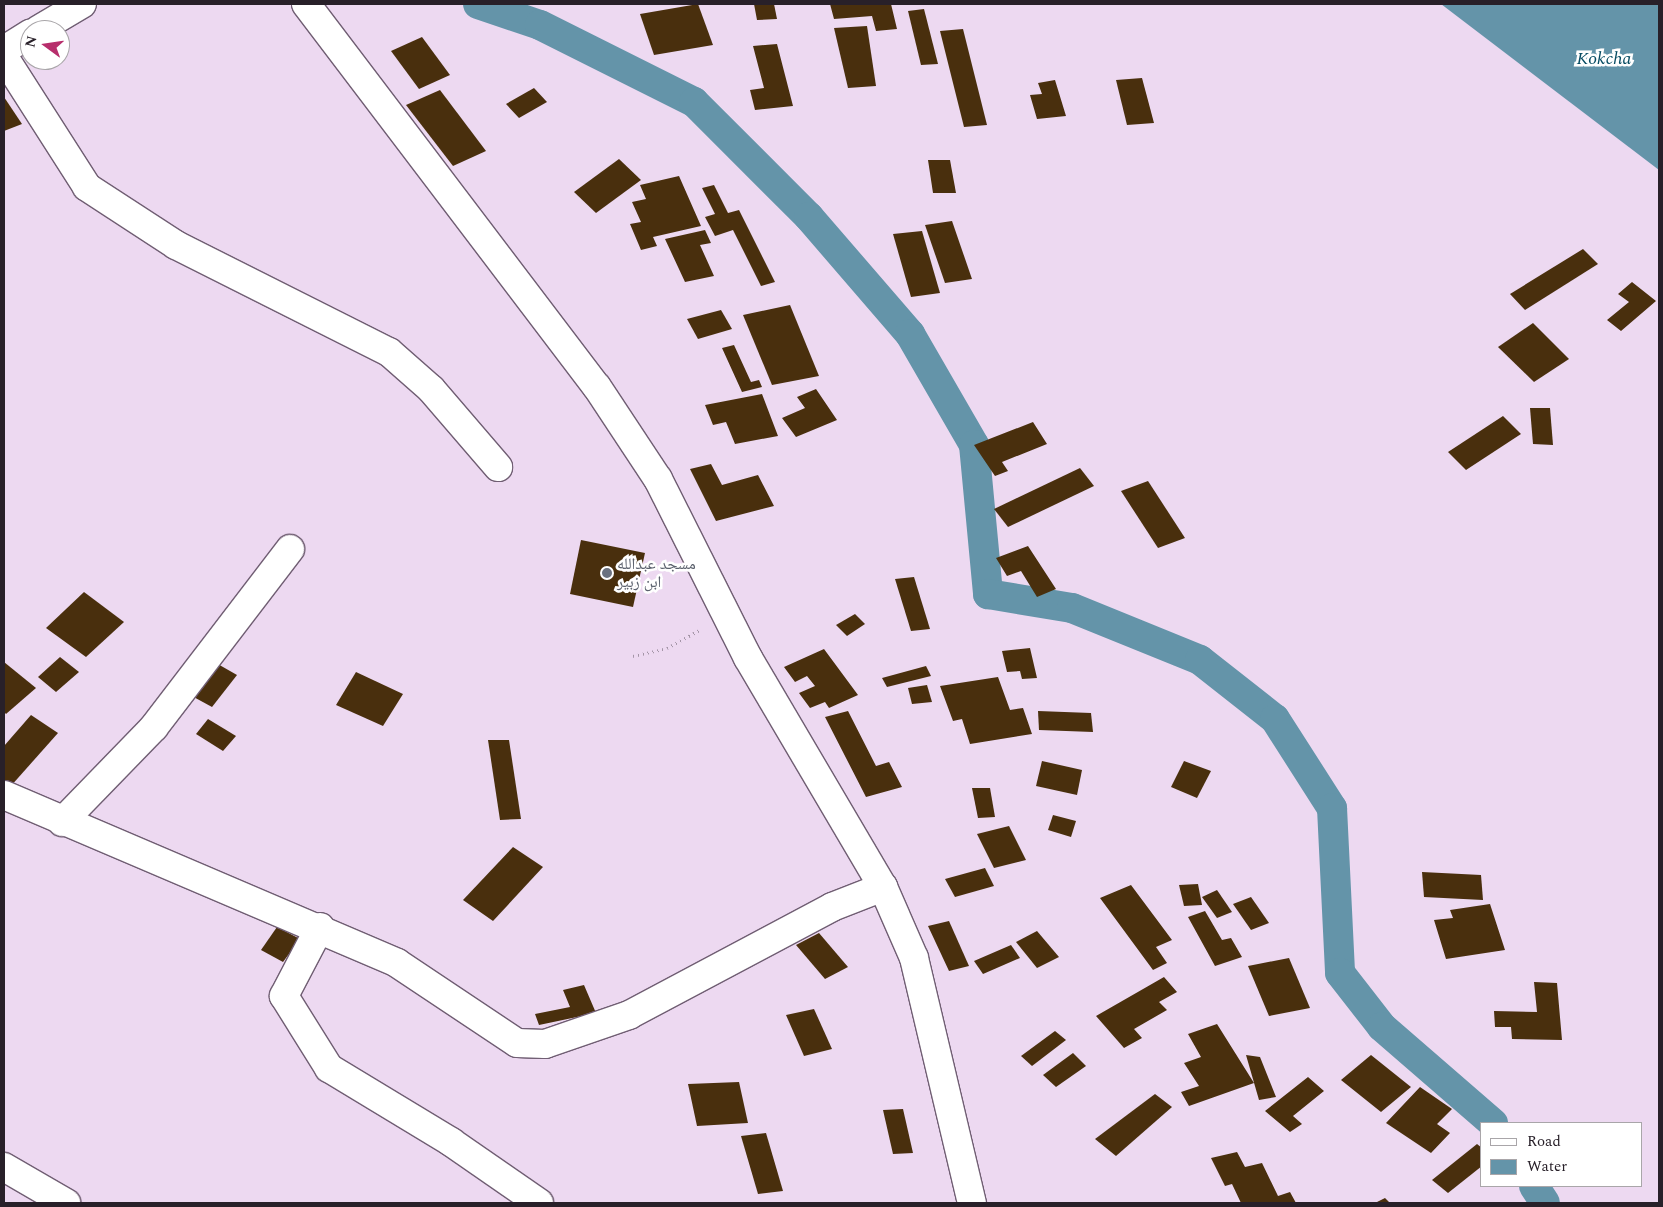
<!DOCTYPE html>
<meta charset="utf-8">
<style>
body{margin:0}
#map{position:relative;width:1663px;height:1207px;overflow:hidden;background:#edd9f1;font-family:Spectral,"Noto Naskh Arabic",serif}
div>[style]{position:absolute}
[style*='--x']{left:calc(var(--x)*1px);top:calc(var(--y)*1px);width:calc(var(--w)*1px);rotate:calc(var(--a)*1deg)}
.water>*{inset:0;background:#6494a9}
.canal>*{height:30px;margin:-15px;padding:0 15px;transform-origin:15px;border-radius:15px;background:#6494a9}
.building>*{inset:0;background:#492f0d}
.path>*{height:3px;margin-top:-1.5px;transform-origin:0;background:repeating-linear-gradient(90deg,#a495a7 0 1px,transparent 0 5px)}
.roads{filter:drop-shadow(1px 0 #705e73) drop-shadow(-1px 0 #705e73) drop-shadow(0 1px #705e73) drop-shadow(0 -1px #705e73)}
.minor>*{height:28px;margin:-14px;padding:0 14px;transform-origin:14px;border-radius:14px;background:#fff}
.tertiary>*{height:28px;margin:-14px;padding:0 14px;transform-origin:14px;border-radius:14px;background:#fff}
.dots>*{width:14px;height:14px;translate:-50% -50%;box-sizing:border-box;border:2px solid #fff;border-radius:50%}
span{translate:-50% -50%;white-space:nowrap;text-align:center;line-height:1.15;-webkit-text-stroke:5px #fff;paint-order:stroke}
.worship-label{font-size:16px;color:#5b616d}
.left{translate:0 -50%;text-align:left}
.water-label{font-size:18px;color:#054b62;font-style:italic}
.frame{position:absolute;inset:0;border:5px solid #282029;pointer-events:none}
.legend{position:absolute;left:1480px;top:1122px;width:162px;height:65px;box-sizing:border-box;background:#fff;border:1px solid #a9a6a9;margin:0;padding:6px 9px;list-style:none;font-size:15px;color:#282029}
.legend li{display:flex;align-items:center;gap:10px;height:25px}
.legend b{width:25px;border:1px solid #a9a6a9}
.north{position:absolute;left:20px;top:20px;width:50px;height:50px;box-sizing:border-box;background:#fff;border:1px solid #a9a6a9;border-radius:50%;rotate:284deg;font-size:14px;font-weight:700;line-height:20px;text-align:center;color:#282029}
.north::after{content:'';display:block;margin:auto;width:18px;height:22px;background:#b72e6c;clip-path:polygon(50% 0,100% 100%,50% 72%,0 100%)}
</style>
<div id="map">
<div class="water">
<i style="clip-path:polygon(1441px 4px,1659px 4px,1659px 170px)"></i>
</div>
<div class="canal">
<i style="--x:478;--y:4;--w:65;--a:18.7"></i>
<i style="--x:540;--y:25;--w:172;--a:26.6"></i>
<i style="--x:694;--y:102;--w:163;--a:45"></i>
<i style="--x:809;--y:217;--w:155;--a:49.2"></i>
<i style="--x:910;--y:334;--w:128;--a:60"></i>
<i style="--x:974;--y:445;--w:150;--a:84.6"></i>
<i style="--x:988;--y:594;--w:85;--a:9.5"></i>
<i style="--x:1072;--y:608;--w:138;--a:22.1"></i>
<i style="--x:1200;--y:660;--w:95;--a:38.2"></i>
<i style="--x:1275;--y:719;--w:106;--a:57.4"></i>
<i style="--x:1332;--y:808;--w:165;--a:87.2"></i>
<i style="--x:1340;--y:973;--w:68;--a:52.1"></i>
<i style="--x:1382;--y:1027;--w:147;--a:40.9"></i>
<i style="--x:1534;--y:1186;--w:20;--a:57"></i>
</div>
<div class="building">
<i style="clip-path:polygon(698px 4px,713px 45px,654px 55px,640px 14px)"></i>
<i style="clip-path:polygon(754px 4px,774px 4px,777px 19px,757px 20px)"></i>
<i style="clip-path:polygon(830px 4px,891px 4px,897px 29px,876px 31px,872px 16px,834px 19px)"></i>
<i style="clip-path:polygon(924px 9px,938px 64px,921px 65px,908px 11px)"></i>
<i style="clip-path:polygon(867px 26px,876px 86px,848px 88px,834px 28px)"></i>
<i style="clip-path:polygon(963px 29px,987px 125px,964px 127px,940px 31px)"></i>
<i style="clip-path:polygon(422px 37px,450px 75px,419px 89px,391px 51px)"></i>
<i style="clip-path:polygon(777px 44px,793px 106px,755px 110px,750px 90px,764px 88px,753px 46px)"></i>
<i style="clip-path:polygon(1142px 78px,1154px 123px,1127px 125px,1116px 80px)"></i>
<i style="clip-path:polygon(1055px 80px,1066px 116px,1037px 119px,1030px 95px,1042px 94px,1038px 83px)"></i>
<i style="clip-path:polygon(534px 88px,547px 102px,519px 118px,506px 104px)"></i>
<i style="clip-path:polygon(440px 90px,486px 151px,453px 166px,406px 105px)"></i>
<i style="clip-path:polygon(4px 97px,22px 124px,4px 131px)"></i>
<i style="clip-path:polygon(619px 159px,641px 180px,596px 213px,574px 192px)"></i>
<i style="clip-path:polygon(928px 160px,950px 160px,956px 193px,933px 193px)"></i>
<i style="clip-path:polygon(679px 176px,701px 226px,653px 237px,657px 246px,641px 250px,630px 224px,641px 222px,632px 202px,646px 199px,640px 185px)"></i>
<i style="clip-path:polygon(714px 185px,728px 213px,739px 210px,775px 282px,761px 286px,733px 230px,715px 236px,705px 217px,715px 214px,702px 188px)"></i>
<i style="clip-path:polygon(952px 221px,972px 279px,945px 283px,925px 225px)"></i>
<i style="clip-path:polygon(705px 230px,711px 243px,700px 245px,714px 276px,685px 282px,665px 239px)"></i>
<i style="clip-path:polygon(922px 231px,940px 293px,911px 297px,893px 234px)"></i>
<i style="clip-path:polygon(1583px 249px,1598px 264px,1525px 310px,1510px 294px)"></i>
<i style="clip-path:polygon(1632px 282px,1656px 301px,1621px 331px,1607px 320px,1629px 302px,1618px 294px)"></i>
<i style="clip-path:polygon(790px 305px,819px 376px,772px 385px,743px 315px)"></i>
<i style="clip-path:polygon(721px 310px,732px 329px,698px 339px,687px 319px)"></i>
<i style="clip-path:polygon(1533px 323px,1569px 359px,1534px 382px,1498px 347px)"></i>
<i style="clip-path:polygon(734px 345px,751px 382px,759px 380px,762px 387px,742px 392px,722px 348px)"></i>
<i style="clip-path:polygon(816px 389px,837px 420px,796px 437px,782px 418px,805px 408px,797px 397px)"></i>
<i style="clip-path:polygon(762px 394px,778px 436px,735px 444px,726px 422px,713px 425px,705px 405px)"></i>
<i style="clip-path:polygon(1530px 408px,1550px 408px,1553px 445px,1533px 444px)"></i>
<i style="clip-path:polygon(1503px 416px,1521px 434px,1466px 470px,1448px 452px)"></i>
<i style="clip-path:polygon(1033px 422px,1047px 444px,1002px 462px,1008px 471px,995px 476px,974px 445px)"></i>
<i style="clip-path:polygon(711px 464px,722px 485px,758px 475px,774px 506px,716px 521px,690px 469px)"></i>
<i style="clip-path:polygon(1080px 468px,1094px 486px,1008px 527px,994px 509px)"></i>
<i style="clip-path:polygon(1148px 481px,1185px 538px,1158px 548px,1121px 491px)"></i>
<i style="clip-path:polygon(581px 540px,645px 553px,633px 607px,570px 594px)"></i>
<i style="clip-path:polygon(1028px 546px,1056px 589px,1037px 597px,1021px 571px,1007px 576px,996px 558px)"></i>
<i style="clip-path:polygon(914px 577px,930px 629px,911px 631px,895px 579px)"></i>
<i style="clip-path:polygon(84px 592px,124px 622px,86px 657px,46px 628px)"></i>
<i style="clip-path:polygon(855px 614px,865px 624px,847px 636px,836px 625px)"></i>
<i style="clip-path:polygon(1030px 648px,1037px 678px,1022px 679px,1020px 671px,1007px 672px,1002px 651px)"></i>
<i style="clip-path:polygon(824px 649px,858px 695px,829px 708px,825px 702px,810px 708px,799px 693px,815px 686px,807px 676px,795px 682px,784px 667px)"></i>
<i style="clip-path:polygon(60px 657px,79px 672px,56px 692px,38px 677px)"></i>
<i style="clip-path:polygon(4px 662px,36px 688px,6px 714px,4px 712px)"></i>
<i style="clip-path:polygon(216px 663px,237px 675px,212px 707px,190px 695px)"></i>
<i style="clip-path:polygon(926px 666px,931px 676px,887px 687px,882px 678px)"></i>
<i style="clip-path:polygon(356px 672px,403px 694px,383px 726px,336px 705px)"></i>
<i style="clip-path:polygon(998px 677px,1010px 710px,1023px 708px,1032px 734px,970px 744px,962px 719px,953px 721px,940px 686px)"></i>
<i style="clip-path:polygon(927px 685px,932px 702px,912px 704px,908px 688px)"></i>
<i style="clip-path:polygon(848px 711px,876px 766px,889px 762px,902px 787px,866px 797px,825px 717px)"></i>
<i style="clip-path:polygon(1038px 711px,1091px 713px,1093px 732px,1039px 730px)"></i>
<i style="clip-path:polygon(31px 715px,58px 733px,10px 787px,4px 783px,4px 746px)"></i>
<i style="clip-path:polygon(208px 719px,236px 736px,223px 751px,196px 734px)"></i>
<i style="clip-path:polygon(488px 740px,509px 740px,521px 819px,500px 820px)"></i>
<i style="clip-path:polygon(1042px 761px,1082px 770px,1077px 795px,1036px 786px)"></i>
<i style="clip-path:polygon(1184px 761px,1211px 771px,1197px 798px,1171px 787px)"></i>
<i style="clip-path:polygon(972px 788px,990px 788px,995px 817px,978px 818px)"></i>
<i style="clip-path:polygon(1053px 815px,1076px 821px,1071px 837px,1048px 830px)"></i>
<i style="clip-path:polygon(1009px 826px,1026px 860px,994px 868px,977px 834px)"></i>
<i style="clip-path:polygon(513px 847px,543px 867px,493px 921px,463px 900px)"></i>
<i style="clip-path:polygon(985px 868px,994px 886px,955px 897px,945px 879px)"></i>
<i style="clip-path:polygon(1422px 872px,1481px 875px,1483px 900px,1424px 897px)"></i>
<i style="clip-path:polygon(1198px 884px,1202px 905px,1184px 906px,1179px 885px)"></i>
<i style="clip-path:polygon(1131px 885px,1172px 940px,1156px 947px,1167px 963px,1153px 970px,1100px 898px)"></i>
<i style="clip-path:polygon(1217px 890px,1232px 912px,1217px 918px,1202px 897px)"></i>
<i style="clip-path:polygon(1251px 897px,1269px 923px,1251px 930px,1233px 904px)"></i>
<i style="clip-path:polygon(1490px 904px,1505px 950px,1446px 959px,1434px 920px,1453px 918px,1450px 910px)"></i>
<i style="clip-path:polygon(1205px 911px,1222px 940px,1231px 938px,1242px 957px,1215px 966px,1188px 917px)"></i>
<i style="clip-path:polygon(949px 921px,969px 966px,949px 971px,928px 926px)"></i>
<i style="clip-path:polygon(277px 927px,300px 939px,283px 962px,261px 950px)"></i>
<i style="clip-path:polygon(1037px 931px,1059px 957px,1037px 968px,1016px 942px)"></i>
<i style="clip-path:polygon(819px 933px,848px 967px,825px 979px,796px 945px)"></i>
<i style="clip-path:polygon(1011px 945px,1020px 958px,983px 974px,974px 961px)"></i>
<i style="clip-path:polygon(1289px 958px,1310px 1008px,1269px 1016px,1248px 966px)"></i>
<i style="clip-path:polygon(1164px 977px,1177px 992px,1159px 1002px,1167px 1010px,1134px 1029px,1142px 1038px,1124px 1048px,1096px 1016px)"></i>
<i style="clip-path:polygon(1534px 982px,1557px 983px,1562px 1040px,1512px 1039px,1511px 1027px,1495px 1027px,1494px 1011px,1537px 1012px)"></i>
<i style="clip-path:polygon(584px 985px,596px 1013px,539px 1025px,535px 1014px,570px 1007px,563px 990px)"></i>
<i style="clip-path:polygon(814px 1009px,832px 1049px,804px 1056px,786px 1015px)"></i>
<i style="clip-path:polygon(1217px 1024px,1254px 1083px,1189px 1106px,1181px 1092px,1199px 1086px,1184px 1063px,1201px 1057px,1188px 1034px)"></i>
<i style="clip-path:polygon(1055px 1031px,1066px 1040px,1032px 1066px,1021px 1056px)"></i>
<i style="clip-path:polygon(1073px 1053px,1086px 1066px,1056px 1087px,1043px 1075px)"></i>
<i style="clip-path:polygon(1246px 1055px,1260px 1057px,1276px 1097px,1259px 1100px)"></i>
<i style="clip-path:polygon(1371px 1055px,1411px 1087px,1381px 1112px,1341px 1080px)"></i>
<i style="clip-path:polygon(1308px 1077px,1324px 1091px,1293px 1116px,1302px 1124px,1290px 1132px,1265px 1111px)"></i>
<i style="clip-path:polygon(739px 1082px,748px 1123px,697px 1126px,688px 1084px)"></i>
<i style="clip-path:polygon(1420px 1087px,1452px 1109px,1437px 1124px,1450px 1133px,1431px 1153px,1386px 1123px)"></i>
<i style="clip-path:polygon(1155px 1094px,1172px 1107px,1116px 1156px,1095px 1139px)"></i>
<i style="clip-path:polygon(903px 1109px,913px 1153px,893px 1154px,883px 1110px)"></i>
<i style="clip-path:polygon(766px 1133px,783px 1191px,758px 1194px,741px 1136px)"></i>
<i style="clip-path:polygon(1477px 1144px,1482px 1148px,1482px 1166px,1448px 1193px,1432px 1180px)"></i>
<i style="clip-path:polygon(1237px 1152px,1245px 1167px,1262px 1163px,1278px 1196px,1290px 1192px,1296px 1203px,1241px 1203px,1232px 1184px,1225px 1186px,1211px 1158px)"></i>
<i style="clip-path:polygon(1385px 1198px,1390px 1203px,1375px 1203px)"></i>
</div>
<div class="path">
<i style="--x:633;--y:656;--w:35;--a:-13"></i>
<i style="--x:667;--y:648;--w:39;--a:-29"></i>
</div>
<div class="roads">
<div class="minor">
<i style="--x:38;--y:30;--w:51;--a:-30.6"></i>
<i style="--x:4;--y:50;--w:31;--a:-32"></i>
<i style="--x:4;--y:57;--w:154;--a:57.4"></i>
<i style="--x:87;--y:187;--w:106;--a:33.1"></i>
<i style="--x:176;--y:245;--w:238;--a:26.7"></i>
<i style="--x:389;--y:352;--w:56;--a:41.4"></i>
<i style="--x:431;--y:389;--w:103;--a:49.3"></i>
<i style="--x:4;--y:795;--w:427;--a:23.1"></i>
<i style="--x:397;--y:963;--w:144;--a:33.7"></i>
<i style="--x:517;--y:1043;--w:28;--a:2"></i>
<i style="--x:545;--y:1044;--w:89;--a:-19"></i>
<i style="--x:629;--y:1015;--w:230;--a:-28"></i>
<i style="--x:832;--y:907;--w:55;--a:-21.4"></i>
<i style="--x:62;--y:822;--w:132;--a:-45.9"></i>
<i style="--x:154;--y:727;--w:224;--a:-52.6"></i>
<i style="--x:320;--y:927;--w:78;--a:117.6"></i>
<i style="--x:284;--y:996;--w:85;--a:58"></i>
<i style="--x:329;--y:1068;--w:143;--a:31.2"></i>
<i style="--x:451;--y:1142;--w:107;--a:34.7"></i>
<i style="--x:4;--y:1167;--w:72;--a:30.1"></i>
</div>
<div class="tertiary">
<i style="--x:306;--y:4;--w:481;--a:52.8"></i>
<i style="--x:597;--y:387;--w:110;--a:56.5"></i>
<i style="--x:658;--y:479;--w:200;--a:63.3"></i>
<i style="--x:748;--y:658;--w:266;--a:59.5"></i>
<i style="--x:883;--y:887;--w:77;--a:66.4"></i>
<i style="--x:914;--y:958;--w:252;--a:76.7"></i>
</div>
</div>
<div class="dots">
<i style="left:607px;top:573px;background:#6b7280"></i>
</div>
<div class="worship-label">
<span class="left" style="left:617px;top:573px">مسجد عبدالله<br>ابن زبیر</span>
</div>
<div class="water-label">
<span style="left:1604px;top:59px">Kokcha</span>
</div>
<div class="frame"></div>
<ul class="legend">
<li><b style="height:6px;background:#fff"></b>Road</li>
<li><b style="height:14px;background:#6494a9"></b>Water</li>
</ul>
<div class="north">N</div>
</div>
